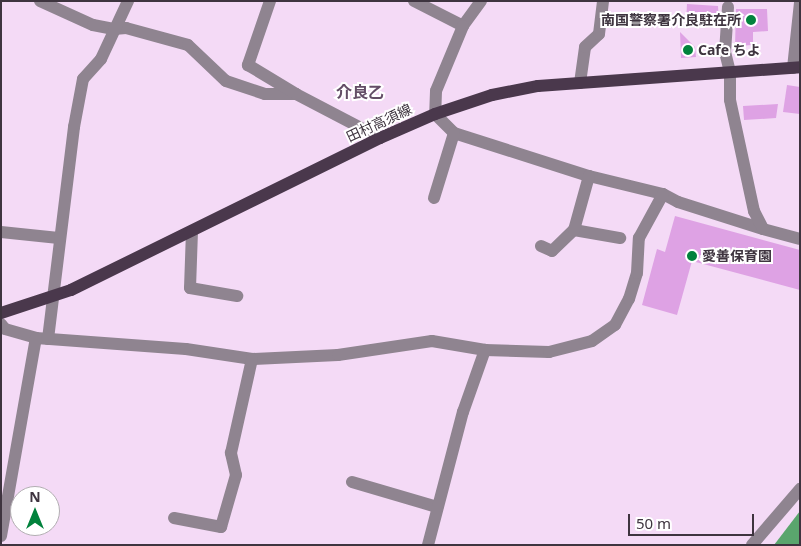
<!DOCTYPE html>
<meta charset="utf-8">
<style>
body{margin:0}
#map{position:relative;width:801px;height:546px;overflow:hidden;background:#f4daf6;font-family:"Noto Sans","Noto Sans JP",sans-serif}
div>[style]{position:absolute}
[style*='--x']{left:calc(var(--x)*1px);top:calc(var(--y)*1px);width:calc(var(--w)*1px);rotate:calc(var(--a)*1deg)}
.water>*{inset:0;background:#5aa56d}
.building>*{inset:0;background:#dea2e4}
.minor>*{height:12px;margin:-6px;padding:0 6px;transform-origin:6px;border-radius:6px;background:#8f8490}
.major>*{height:12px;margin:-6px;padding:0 6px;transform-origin:6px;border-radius:6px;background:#4a384c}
.dots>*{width:14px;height:14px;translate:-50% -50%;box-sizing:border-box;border:2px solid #fff;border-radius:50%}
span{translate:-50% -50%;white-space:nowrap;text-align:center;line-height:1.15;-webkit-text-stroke:4px #fff;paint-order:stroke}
.poi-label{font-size:14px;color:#3e343f;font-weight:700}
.right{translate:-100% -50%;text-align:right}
.left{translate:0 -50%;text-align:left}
.street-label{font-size:14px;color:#3e343f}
.quarter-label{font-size:16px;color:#634d66;font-weight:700}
.frame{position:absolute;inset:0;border:2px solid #3e343f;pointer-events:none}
.north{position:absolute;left:10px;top:486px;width:50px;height:50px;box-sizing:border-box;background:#fff;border:1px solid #b2aeb2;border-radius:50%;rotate:0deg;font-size:14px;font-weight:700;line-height:20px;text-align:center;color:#3e343f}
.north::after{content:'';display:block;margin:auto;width:18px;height:22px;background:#01823c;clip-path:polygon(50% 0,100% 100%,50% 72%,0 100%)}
.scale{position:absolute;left:628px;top:514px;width:126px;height:22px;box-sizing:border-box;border:2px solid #3e343f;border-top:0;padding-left:6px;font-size:15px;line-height:18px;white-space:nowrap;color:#3e343f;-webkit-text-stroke:4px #fff;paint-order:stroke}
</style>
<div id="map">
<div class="water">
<i style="clip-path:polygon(800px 511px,800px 545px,774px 545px)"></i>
</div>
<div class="building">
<i style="clip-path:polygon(687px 4px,718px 6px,719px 24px,686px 22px)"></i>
<i style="clip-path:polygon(736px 9px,767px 9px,768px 31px,753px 32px,753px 45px,735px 46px)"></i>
<i style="clip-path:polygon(680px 32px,695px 47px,696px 57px,681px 58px)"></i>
<i style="clip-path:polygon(787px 85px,800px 87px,800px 114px,783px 112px)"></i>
<i style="clip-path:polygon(778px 104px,776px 118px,744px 120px,743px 106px)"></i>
<i style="clip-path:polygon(675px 216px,800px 250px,800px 290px,692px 261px,677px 315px,642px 305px,657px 249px,665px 252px)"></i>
</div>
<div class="minor">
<i style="--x:40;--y:1;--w:58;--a:24.4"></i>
<i style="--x:93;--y:25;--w:21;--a:11"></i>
<i style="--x:114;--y:29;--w:12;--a:-5"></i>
<i style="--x:126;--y:28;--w:64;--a:15.3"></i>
<i style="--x:188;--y:45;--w:52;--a:43.5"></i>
<i style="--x:226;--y:81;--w:41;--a:18.4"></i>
<i style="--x:265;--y:94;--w:31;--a:0"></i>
<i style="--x:296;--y:94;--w:95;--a:27.6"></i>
<i style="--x:270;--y:1;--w:68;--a:109"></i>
<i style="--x:248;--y:65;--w:56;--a:31.1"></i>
<i style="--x:414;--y:1;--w:55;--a:27"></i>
<i style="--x:481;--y:1;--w:31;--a:126"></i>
<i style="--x:463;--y:26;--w:70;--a:112.6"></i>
<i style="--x:436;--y:91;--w:23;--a:92"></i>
<i style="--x:435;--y:114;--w:27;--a:45"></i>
<i style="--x:454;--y:133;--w:142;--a:17.7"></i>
<i style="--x:589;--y:176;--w:76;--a:13.7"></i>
<i style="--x:663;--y:194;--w:17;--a:28"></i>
<i style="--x:678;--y:202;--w:89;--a:17.6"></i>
<i style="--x:763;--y:229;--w:38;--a:15"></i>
<i style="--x:728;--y:7;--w:45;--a:93.8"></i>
<i style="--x:725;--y:52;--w:21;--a:76"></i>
<i style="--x:730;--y:72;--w:28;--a:90"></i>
<i style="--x:730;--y:100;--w:114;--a:77.8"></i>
<i style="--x:754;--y:211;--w:20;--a:63"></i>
<i style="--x:793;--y:68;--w:66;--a:-83.9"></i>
<i style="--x:580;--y:83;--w:36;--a:-82"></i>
<i style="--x:585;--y:47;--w:19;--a:-43"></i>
<i style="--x:599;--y:34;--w:33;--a:-83"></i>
<i style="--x:434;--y:198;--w:68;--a:-72.9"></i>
<i style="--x:574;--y:230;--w:47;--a:9.9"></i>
<i style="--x:192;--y:231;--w:57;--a:92"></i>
<i style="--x:190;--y:288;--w:48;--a:9.7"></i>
<i style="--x:1;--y:232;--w:58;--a:5.9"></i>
<i style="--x:541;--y:246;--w:12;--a:24"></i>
<i style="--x:552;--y:251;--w:30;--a:-44"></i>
<i style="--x:574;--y:230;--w:56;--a:-74.5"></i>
<i style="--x:1;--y:324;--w:6;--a:51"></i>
<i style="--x:5;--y:329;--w:32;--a:16"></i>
<i style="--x:36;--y:338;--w:150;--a:4.2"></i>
<i style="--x:186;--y:349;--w:67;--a:8.6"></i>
<i style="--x:252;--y:359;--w:86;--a:-2.7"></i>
<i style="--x:338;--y:355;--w:95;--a:-8.5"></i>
<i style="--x:432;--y:341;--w:54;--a:9.6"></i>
<i style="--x:485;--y:350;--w:64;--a:1.8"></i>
<i style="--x:549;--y:352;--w:44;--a:-14.3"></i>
<i style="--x:592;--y:341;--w:28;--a:-35"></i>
<i style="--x:615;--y:325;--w:30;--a:-62"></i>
<i style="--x:629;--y:299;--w:27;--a:-73"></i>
<i style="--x:637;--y:273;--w:35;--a:-87"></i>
<i style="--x:639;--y:238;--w:50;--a:-61.4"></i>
<i style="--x:48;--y:339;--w:214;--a:-83"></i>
<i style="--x:74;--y:127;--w:49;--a:-79.4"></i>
<i style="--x:83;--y:79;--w:27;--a:-48"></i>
<i style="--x:101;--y:59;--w:64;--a:-65"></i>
<i style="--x:352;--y:482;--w:89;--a:16.4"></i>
<i style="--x:174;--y:518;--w:48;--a:10.8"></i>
<i style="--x:221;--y:527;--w:54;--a:-73.9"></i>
<i style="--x:236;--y:475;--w:23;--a:-103"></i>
<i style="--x:231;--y:453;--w:96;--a:-77.4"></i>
<i style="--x:1;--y:536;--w:201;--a:-80"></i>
<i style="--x:428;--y:545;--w:138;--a:-75.3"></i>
<i style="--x:463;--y:412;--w:66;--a:-70.5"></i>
<i style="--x:752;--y:545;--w:74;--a:-49.4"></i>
</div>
<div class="major">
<i style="--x:1;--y:313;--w:74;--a:-18.2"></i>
<i style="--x:71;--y:290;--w:344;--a:-26.2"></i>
<i style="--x:380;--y:138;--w:60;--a:-23.6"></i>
<i style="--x:435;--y:114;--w:60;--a:-18.4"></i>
<i style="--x:492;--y:95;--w:47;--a:-11.1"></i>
<i style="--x:538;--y:86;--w:263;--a:-4.1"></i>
</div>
<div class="dots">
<i style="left:751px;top:20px;background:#01823c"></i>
<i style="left:688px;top:50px;background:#01823c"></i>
<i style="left:692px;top:256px;background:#01823c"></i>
</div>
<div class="poi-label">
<span class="right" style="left:741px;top:20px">南国警察署介良駐在所</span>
<span class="left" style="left:698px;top:50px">Cafe ちよ</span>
<span class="left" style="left:702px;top:256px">愛善保育園</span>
</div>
<div class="street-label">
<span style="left:379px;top:123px;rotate:-25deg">田村高須線</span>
</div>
<div class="quarter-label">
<span style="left:360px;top:92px">介良乙</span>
</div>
<div class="frame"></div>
<div class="north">N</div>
<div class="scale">50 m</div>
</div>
